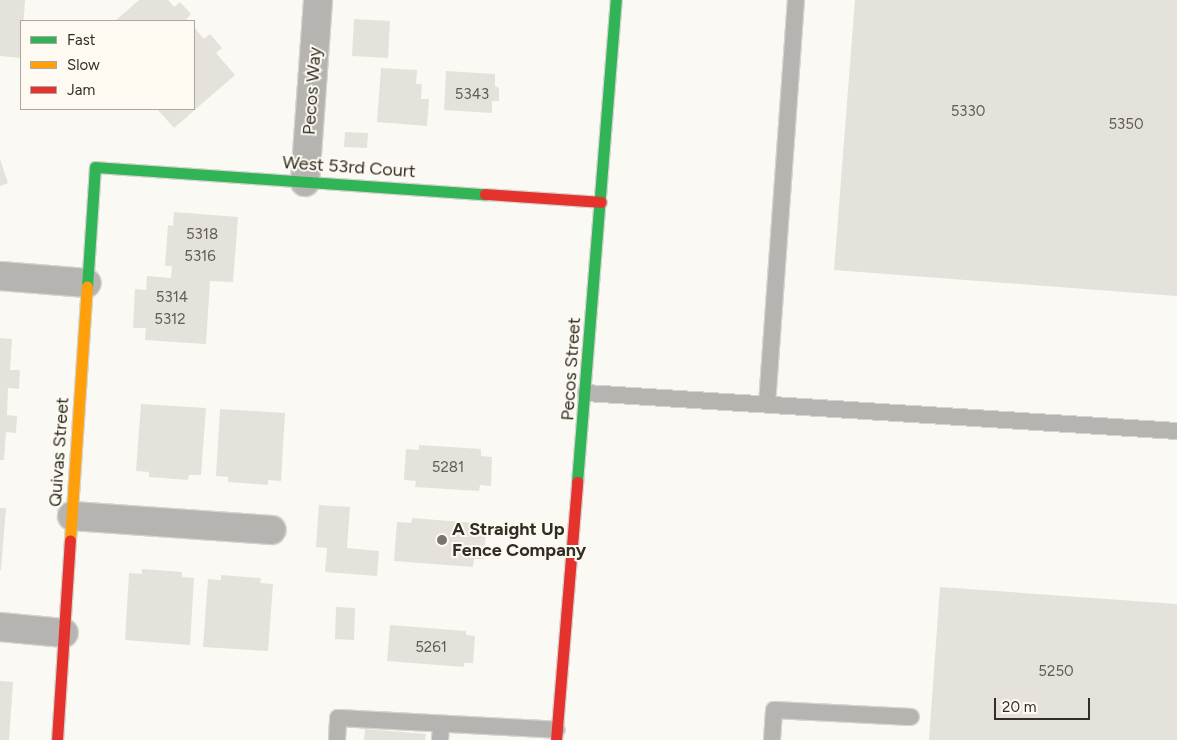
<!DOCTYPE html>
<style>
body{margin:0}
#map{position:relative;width:1177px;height:740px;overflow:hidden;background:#fbf9f4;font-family:Figtree,sans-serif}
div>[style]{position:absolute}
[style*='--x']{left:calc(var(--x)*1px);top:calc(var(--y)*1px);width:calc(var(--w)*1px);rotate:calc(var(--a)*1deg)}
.building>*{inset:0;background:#e5e2db}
.roads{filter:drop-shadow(1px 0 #d6d4d0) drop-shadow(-1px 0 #d6d4d0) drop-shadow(0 1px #d6d4d0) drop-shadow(0 -1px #d6d4d0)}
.lane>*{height:16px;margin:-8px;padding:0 8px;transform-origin:8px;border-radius:8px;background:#b5b4b0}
.street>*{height:28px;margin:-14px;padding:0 14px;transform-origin:14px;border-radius:14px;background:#b5b4b0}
.fast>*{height:11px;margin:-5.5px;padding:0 5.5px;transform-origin:5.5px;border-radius:5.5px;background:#30b455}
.slow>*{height:11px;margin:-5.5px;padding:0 5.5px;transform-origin:5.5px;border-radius:5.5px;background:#ff9f0a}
.jam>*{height:11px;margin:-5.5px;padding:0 5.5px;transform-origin:5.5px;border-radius:5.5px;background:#e5322d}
.dots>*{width:14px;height:14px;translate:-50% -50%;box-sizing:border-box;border:2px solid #fefaf1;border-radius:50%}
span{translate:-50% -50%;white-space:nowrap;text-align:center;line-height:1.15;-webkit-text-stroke:4px #fefaf1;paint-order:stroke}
.number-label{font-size:15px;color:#605d54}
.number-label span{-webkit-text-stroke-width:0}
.street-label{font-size:18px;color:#312e25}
.poi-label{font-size:18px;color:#312e25;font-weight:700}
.left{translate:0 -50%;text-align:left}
.legend{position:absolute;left:20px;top:20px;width:175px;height:90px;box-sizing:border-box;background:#fefaf1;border:1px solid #aca89f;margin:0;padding:6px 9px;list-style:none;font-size:15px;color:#312e25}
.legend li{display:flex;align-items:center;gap:10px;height:25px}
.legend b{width:25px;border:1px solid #aca89f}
.scale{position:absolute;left:994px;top:698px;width:96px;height:22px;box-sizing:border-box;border:2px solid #312e25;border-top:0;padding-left:6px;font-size:15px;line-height:18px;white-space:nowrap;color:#312e25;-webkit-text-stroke:4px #fefaf1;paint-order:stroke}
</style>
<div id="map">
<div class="building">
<i style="clip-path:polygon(0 0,25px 0,21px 58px,0 56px)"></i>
<i style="clip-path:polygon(139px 0,168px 0,174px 7px,180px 2px,191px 14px,186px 19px,189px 21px,115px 21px)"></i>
<i style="clip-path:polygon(855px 0,1177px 0,1177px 296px,834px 270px)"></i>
<i style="clip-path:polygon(354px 19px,390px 21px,388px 58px,352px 56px)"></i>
<i style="clip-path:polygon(194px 27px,204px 39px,210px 34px,222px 48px,216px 53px,235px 75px,174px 128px,157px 109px,194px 109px)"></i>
<i style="clip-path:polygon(381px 68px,417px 70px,416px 84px,422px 84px,421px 99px,429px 99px,427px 126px,377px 122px)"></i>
<i style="clip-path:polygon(446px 71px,495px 74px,495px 86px,499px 88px,499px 101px,492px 101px,492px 113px,444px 110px)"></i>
<i style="clip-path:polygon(345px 132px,368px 133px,367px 148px,344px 147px)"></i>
<i style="clip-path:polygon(0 159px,8px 183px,0 186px)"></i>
<i style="clip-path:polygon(174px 212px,238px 217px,233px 282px,210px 281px,206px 344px,145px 340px,146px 328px,133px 328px,135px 289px,146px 290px,147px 276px,171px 278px,172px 266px,165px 266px,168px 225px,173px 226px)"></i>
<i style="clip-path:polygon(0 338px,12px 339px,10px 370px,20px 370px,19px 389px,8px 388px,7px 415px,17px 416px,16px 433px,6px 432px,4px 460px,0 460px)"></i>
<i style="clip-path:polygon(141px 404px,206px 408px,201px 475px,189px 475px,188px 480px,149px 477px,149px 472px,136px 471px)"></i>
<i style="clip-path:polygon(220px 409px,285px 413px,281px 481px,268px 480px,268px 485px,228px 482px,228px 477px,216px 476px)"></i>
<i style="clip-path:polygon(419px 445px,481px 449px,481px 456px,492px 457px,491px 486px,480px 485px,479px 491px,415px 487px,416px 481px,404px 480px,406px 449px,419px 450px)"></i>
<i style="clip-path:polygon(319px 505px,350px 507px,347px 548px,379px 551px,377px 576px,325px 572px,327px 548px,316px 547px)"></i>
<i style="clip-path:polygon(0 508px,6px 508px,1px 570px,0 570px)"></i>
<i style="clip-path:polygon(412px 518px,475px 523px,475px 530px,486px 530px,484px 559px,474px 559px,473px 567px,394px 561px,397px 522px,411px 523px)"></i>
<i style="clip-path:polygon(142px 569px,182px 572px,182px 577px,194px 578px,190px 645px,125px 640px,129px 573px,142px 574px)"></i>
<i style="clip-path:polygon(221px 575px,261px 578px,260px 583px,273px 584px,268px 651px,203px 647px,208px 579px,221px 580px)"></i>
<i style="clip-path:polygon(940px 587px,1177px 604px,1177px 740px,929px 740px)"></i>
<i style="clip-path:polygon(336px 607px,355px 608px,354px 640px,335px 639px)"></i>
<i style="clip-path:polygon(390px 625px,466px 631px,466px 635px,475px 636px,473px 663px,464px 663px,464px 667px,387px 661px)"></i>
<i style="clip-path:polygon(0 681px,13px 682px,9px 740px,0 740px)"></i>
<i style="clip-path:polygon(365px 729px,426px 734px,425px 740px,364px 740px)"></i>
</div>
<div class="roads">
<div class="lane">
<i style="--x:586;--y:393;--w:592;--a:3.68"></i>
<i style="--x:767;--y:404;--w:405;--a:-85.9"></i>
<i style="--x:337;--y:740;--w:22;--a:-87"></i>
<i style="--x:338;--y:718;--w:219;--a:3.1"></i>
<i style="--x:440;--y:740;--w:16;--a:-86"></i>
<i style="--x:772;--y:740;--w:30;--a:-86"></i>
<i style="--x:774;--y:710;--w:137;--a:2.9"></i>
</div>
<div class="street">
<i style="--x:305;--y:182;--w:182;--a:-85.9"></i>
<i style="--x:0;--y:276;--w:87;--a:4.6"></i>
<i style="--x:72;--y:516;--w:200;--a:4"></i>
<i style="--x:0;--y:627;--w:64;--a:5.4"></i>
</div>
<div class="fast">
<i style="--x:87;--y:287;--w:120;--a:-86.2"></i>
<i style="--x:95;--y:167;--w:391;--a:4"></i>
<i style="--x:577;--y:482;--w:484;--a:-85.4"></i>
</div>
<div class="slow">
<i style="--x:70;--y:540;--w:254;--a:-86.2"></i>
</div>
<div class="jam">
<i style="--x:485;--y:194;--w:116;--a:3.9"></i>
<i style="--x:57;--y:740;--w:200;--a:-86.3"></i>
<i style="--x:556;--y:740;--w:259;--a:-85.3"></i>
</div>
</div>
<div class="dots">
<i style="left:442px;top:540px;background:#78756d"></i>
</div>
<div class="number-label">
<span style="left:472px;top:95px">5343</span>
<span style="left:968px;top:112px">5330</span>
<span style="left:1126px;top:125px">5350</span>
<span style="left:202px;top:235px">5318</span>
<span style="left:200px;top:257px">5316</span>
<span style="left:172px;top:298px">5314</span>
<span style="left:170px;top:320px">5312</span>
<span style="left:448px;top:468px">5281</span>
<span style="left:431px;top:648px">5261</span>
<span style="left:1056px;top:672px">5250</span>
</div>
<div class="street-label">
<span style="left:312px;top:91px;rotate:-86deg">Pecos Way</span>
<span style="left:349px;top:167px;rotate:4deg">West 53rd Court</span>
<span style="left:571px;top:369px;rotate:-86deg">Pecos Street</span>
<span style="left:59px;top:452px;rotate:-86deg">Quivas Street</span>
</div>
<div class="poi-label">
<span class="left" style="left:452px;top:540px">A Straight Up<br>Fence Company</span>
</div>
<ul class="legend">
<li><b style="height:6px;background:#30b455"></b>Fast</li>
<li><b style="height:6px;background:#ff9f0a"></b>Slow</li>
<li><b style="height:6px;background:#e5322d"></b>Jam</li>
</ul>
<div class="scale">20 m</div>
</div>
